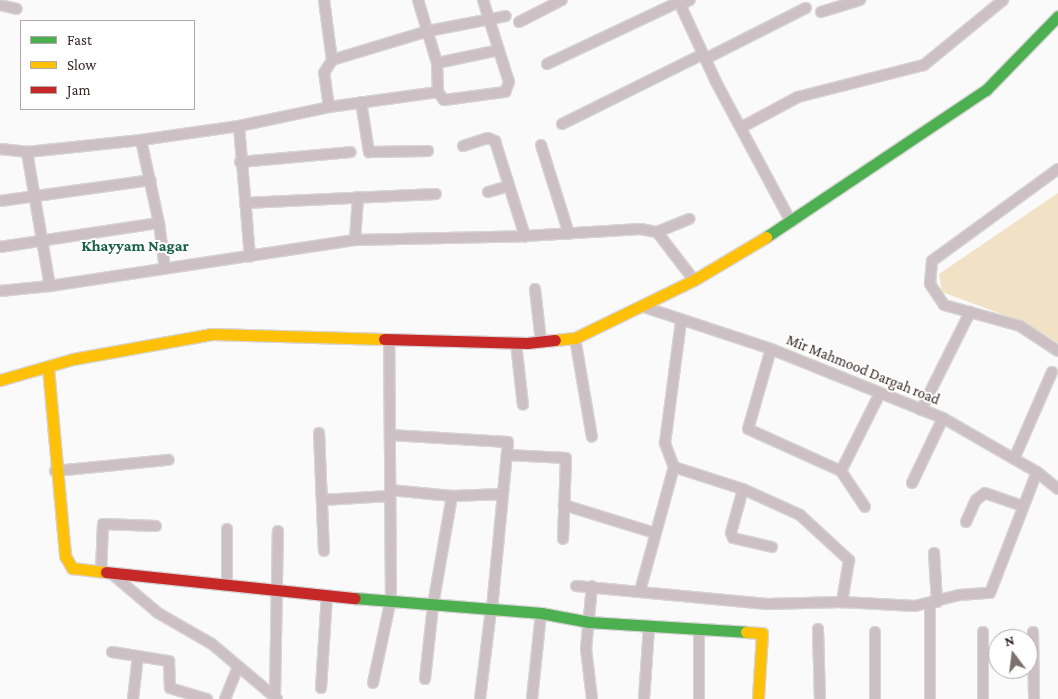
<!DOCTYPE html>
<style>
body{margin:0}
#map{position:relative;width:1058px;height:699px;overflow:hidden;background:#fafafa;font-family:"Crimson Pro",serif}
div>[style]{position:absolute}
[style*='--x']{left:calc(var(--x)*1px);top:calc(var(--y)*1px);width:calc(var(--w)*1px);rotate:calc(var(--a)*1deg)}
.green>*{inset:0;background:#f1e2c6}
.roads{filter:drop-shadow(1px 0 #d7d4d4) drop-shadow(-1px 0 #d7d4d4) drop-shadow(0 1px #d7d4d4) drop-shadow(0 -1px #d7d4d4)}
.street>*{height:10px;margin:-5px;padding:0 5px;transform-origin:5px;border-radius:5px;background:#cdc0c4}
.fast>*{height:11px;margin:-5.5px;padding:0 5.5px;transform-origin:5.5px;border-radius:5.5px;background:#4caf50}
.slow>*{height:11px;margin:-5.5px;padding:0 5.5px;transform-origin:5.5px;border-radius:5.5px;background:#ffc107}
.jam>*{height:11px;margin:-5.5px;padding:0 5.5px;transform-origin:5.5px;border-radius:5.5px;background:#c62828}
span{translate:-50% -50%;white-space:nowrap;text-align:center;line-height:1.15;-webkit-text-stroke:4px #fff;paint-order:stroke}
.street-label{font-size:15px;color:#382927}
.neighbourhood-label{font-size:16px;color:#196048;font-weight:700}
.legend{position:absolute;left:20px;top:20px;width:175px;height:90px;box-sizing:border-box;background:#fff;border:1px solid #afa9a9;margin:0;padding:6px 9px;list-style:none;font-size:15px;color:#382927}
.legend li{display:flex;align-items:center;gap:10px;height:25px}
.legend b{width:25px;border:1px solid #afa9a9}
.north{position:absolute;left:988px;top:629px;width:50px;height:50px;box-sizing:border-box;background:#fff;border:1px solid #afa9a9;border-radius:50%;rotate:345deg;font-size:14px;font-weight:700;line-height:20px;text-align:center;color:#382927}
.north::after{content:'';display:block;margin:auto;width:18px;height:22px;background:#7c7271;clip-path:polygon(50% 0,100% 100%,50% 72%,0 100%)}
</style>
<div id="map">
<div class="green">
<i style="clip-path:polygon(1058px 193px,1058px 343px,1028px 324px,942px 292px,939px 274px)"></i>
</div>
<div class="roads">
<div class="street">
<i style="--x:324;--y:0;--w:61;--a:82.4"></i>
<i style="--x:418;--y:0;--w:66;--a:73.2"></i>
<i style="--x:437;--y:63;--w:29;--a:88"></i>
<i style="--x:678;--y:0;--w:90;--a:65.1"></i>
<i style="--x:716;--y:82;--w:159;--a:61.8"></i>
<i style="--x:0;--y:5;--w:17;--a:13"></i>
<i style="--x:680;--y:5;--w:11;--a:-27"></i>
<i style="--x:821;--y:12;--w:41;--a:-17.1"></i>
<i style="--x:519;--y:22;--w:48;--a:-27.1"></i>
<i style="--x:705;--y:59;--w:113;--a:-26.8"></i>
<i style="--x:437;--y:63;--w:63;--a:-11.8"></i>
<i style="--x:547;--y:64;--w:146;--a:-25.2"></i>
<i style="--x:361;--y:102;--w:51;--a:80.9"></i>
<i style="--x:369;--y:152;--w:59;--a:-1"></i>
<i style="--x:329;--y:107;--w:34;--a:-98"></i>
<i style="--x:324;--y:73;--w:15;--a:-58"></i>
<i style="--x:332;--y:60;--w:100;--a:-16.8"></i>
<i style="--x:428;--y:31;--w:79;--a:-10.9"></i>
<i style="--x:562;--y:124;--w:157;--a:-26.4"></i>
<i style="--x:239;--y:126;--w:131;--a:85.2"></i>
<i style="--x:742;--y:127;--w:64;--a:-28.2"></i>
<i style="--x:798;--y:97;--w:130;--a:-14.3"></i>
<i style="--x:924;--y:65;--w:102;--a:-39.4"></i>
<i style="--x:141;--y:140;--w:85;--a:77.8"></i>
<i style="--x:159;--y:223;--w:46;--a:82.6"></i>
<i style="--x:541;--y:145;--w:93;--a:72.5"></i>
<i style="--x:463;--y:146;--w:26;--a:-18"></i>
<i style="--x:488;--y:138;--w:8;--a:23"></i>
<i style="--x:495;--y:141;--w:100;--a:72.5"></i>
<i style="--x:0;--y:149;--w:27;--a:6"></i>
<i style="--x:27;--y:152;--w:115;--a:-6"></i>
<i style="--x:141;--y:140;--w:99;--a:-8.1"></i>
<i style="--x:239;--y:126;--w:92;--a:-11.9"></i>
<i style="--x:329;--y:107;--w:110;--a:-7.8"></i>
<i style="--x:438;--y:92;--w:10;--a:53"></i>
<i style="--x:444;--y:100;--w:62;--a:-7.5"></i>
<i style="--x:505;--y:92;--w:11;--a:-68"></i>
<i style="--x:509;--y:82;--w:86;--a:-107.6"></i>
<i style="--x:27;--y:152;--w:136;--a:80.3"></i>
<i style="--x:240;--y:162;--w:111;--a:-5.1"></i>
<i style="--x:1058;--y:169;--w:156;--a:143.9"></i>
<i style="--x:932;--y:261;--w:23;--a:95"></i>
<i style="--x:930;--y:284;--w:25;--a:56"></i>
<i style="--x:944;--y:305;--w:79;--a:15.4"></i>
<i style="--x:1020;--y:326;--w:45;--a:33.3"></i>
<i style="--x:488;--y:192;--w:22;--a:-16"></i>
<i style="--x:0;--y:201;--w:152;--a:-7.9"></i>
<i style="--x:245;--y:203;--w:191;--a:-2.7"></i>
<i style="--x:657;--y:232;--w:35;--a:-22"></i>
<i style="--x:355;--y:240;--w:43;--a:-86"></i>
<i style="--x:0;--y:247;--w:161;--a:-8.6"></i>
<i style="--x:535;--y:289;--w:53;--a:83.5"></i>
<i style="--x:0;--y:291;--w:50;--a:-5.7"></i>
<i style="--x:50;--y:286;--w:308;--a:-8.6"></i>
<i style="--x:355;--y:240;--w:170;--a:-1.3"></i>
<i style="--x:525;--y:236;--w:116;--a:-3.5"></i>
<i style="--x:641;--y:229;--w:16;--a:11"></i>
<i style="--x:657;--y:232;--w:61;--a:52.4"></i>
<i style="--x:644;--y:307;--w:134;--a:18.3"></i>
<i style="--x:771;--y:349;--w:185;--a:21.9"></i>
<i style="--x:943;--y:418;--w:108;--a:29.9"></i>
<i style="--x:1037;--y:472;--w:27;--a:39"></i>
<i style="--x:575;--y:338;--w:100;--a:80.3"></i>
<i style="--x:516;--y:343;--w:62;--a:83.6"></i>
<i style="--x:771;--y:349;--w:83;--a:106"></i>
<i style="--x:748;--y:429;--w:102;--a:24.3"></i>
<i style="--x:841;--y:471;--w:43;--a:56.3"></i>
<i style="--x:921;--y:410;--w:110;--a:-63.4"></i>
<i style="--x:319;--y:433;--w:118;--a:87.6"></i>
<i style="--x:390;--y:435;--w:118;--a:3.4"></i>
<i style="--x:508;--y:442;--w:168;--a:95.5"></i>
<i style="--x:508;--y:455;--w:58;--a:3"></i>
<i style="--x:566;--y:458;--w:81;--a:92.1"></i>
<i style="--x:1014;--y:459;--w:95;--a:-66.4"></i>
<i style="--x:674;--y:467;--w:72;--a:17.7"></i>
<i style="--x:743;--y:489;--w:63;--a:24.5"></i>
<i style="--x:800;--y:515;--w:67;--a:42.6"></i>
<i style="--x:849;--y:560;--w:43;--a:99.5"></i>
<i style="--x:55;--y:471;--w:114;--a:-5.6"></i>
<i style="--x:841;--y:471;--w:87;--a:-63.4"></i>
<i style="--x:912;--y:483;--w:72;--a:-64.5"></i>
<i style="--x:743;--y:489;--w:46;--a:105.3"></i>
<i style="--x:731;--y:533;--w:5;--a:68"></i>
<i style="--x:733;--y:538;--w:40;--a:13"></i>
<i style="--x:390;--y:490;--w:62;--a:5.5"></i>
<i style="--x:452;--y:496;--w:51;--a:-2.2"></i>
<i style="--x:322;--y:500;--w:68;--a:-3.4"></i>
<i style="--x:564;--y:505;--w:95;--a:17.1"></i>
<i style="--x:966;--y:522;--w:24;--a:-66"></i>
<i style="--x:976;--y:500;--w:11;--a:-38"></i>
<i style="--x:985;--y:493;--w:39;--a:19"></i>
<i style="--x:227;--y:529;--w:57;--a:90"></i>
<i style="--x:934;--y:553;--w:49;--a:86.5"></i>
<i style="--x:101;--y:572;--w:48;--a:-87.6"></i>
<i style="--x:103;--y:524;--w:53;--a:2.2"></i>
<i style="--x:112;--y:574;--w:60;--a:40.3"></i>
<i style="--x:158;--y:613;--w:62;--a:29.9"></i>
<i style="--x:212;--y:644;--w:85;--a:40.2"></i>
<i style="--x:576;--y:586;--w:192;--a:5.4"></i>
<i style="--x:767;--y:604;--w:75;--a:-1.5"></i>
<i style="--x:842;--y:602;--w:73;--a:3.1"></i>
<i style="--x:915;--y:606;--w:45;--a:-14"></i>
<i style="--x:959;--y:595;--w:31;--a:-4"></i>
<i style="--x:990;--y:593;--w:130;--a:-68.8"></i>
<i style="--x:640;--y:591;--w:129;--a:-74.7"></i>
<i style="--x:674;--y:467;--w:26;--a:-111"></i>
<i style="--x:665;--y:443;--w:123;--a:-82.5"></i>
<i style="--x:818;--y:629;--w:70;--a:88.4"></i>
<i style="--x:983;--y:632;--w:67;--a:90"></i>
<i style="--x:1033;--y:632;--w:67;--a:89.1"></i>
<i style="--x:112;--y:652;--w:58;--a:9"></i>
<i style="--x:169;--y:661;--w:27;--a:88"></i>
<i style="--x:170;--y:688;--w:39;--a:17"></i>
<i style="--x:425;--y:679;--w:74;--a:-83.8"></i>
<i style="--x:433;--y:605;--w:111;--a:-80.1"></i>
<i style="--x:373;--y:683;--w:86;--a:-77.9"></i>
<i style="--x:391;--y:599;--w:258;--a:-90.4"></i>
<i style="--x:321;--y:688;--w:93;--a:-86.3"></i>
<i style="--x:275;--y:696;--w:165;--a:-89"></i>
<i style="--x:133;--y:699;--w:43;--a:-83.4"></i>
<i style="--x:225;--y:699;--w:35;--a:-68"></i>
<i style="--x:480;--y:699;--w:91;--a:-83"></i>
<i style="--x:532;--y:699;--w:86;--a:-84"></i>
<i style="--x:592;--y:699;--w:50;--a:-96.8"></i>
<i style="--x:586;--y:649;--w:63;--a:-84.6"></i>
<i style="--x:644;--y:699;--w:72;--a:-86"></i>
<i style="--x:699;--y:699;--w:70;--a:-90"></i>
<i style="--x:875;--y:699;--w:67;--a:-90"></i>
<i style="--x:930;--y:699;--w:95;--a:-90"></i>
</div>
<div class="fast">
<i style="--x:766;--y:237;--w:265;--a:-33.8"></i>
<i style="--x:986;--y:90;--w:103;--a:-45.8"></i>
<i style="--x:355;--y:598;--w:187;--a:4.6"></i>
<i style="--x:541;--y:613;--w:49;--a:10.6"></i>
<i style="--x:589;--y:622;--w:157;--a:3.6"></i>
</div>
<div class="slow">
<i style="--x:555;--y:340;--w:20;--a:-6"></i>
<i style="--x:575;--y:338;--w:132;--a:-26"></i>
<i style="--x:694;--y:280;--w:84;--a:-30.8"></i>
<i style="--x:48;--y:368;--w:189;--a:84.8"></i>
<i style="--x:65;--y:556;--w:14;--a:60"></i>
<i style="--x:72;--y:568;--w:34;--a:7"></i>
<i style="--x:0;--y:380;--w:76;--a:-16"></i>
<i style="--x:73;--y:359;--w:141;--a:-10.2"></i>
<i style="--x:212;--y:334;--w:172;--a:1.7"></i>
<i style="--x:746;--y:632;--w:16;--a:4"></i>
<i style="--x:762;--y:633;--w:66;--a:93.5"></i>
</div>
<div class="jam">
<i style="--x:384;--y:339;--w:143;--a:1.6"></i>
<i style="--x:527;--y:343;--w:28;--a:-6"></i>
<i style="--x:106;--y:572;--w:250;--a:6"></i>
</div>
</div>
<div class="street-label">
<span style="left:863px;top:370px;rotate:22deg">Mir Mahmood Dargah road</span>
</div>
<div class="neighbourhood-label">
<span style="left:135px;top:246px">Khayyam Nagar</span>
</div>
<ul class="legend">
<li><b style="height:6px;background:#4caf50"></b>Fast</li>
<li><b style="height:6px;background:#ffc107"></b>Slow</li>
<li><b style="height:6px;background:#c62828"></b>Jam</li>
</ul>
<div class="north">N</div>
</div>
